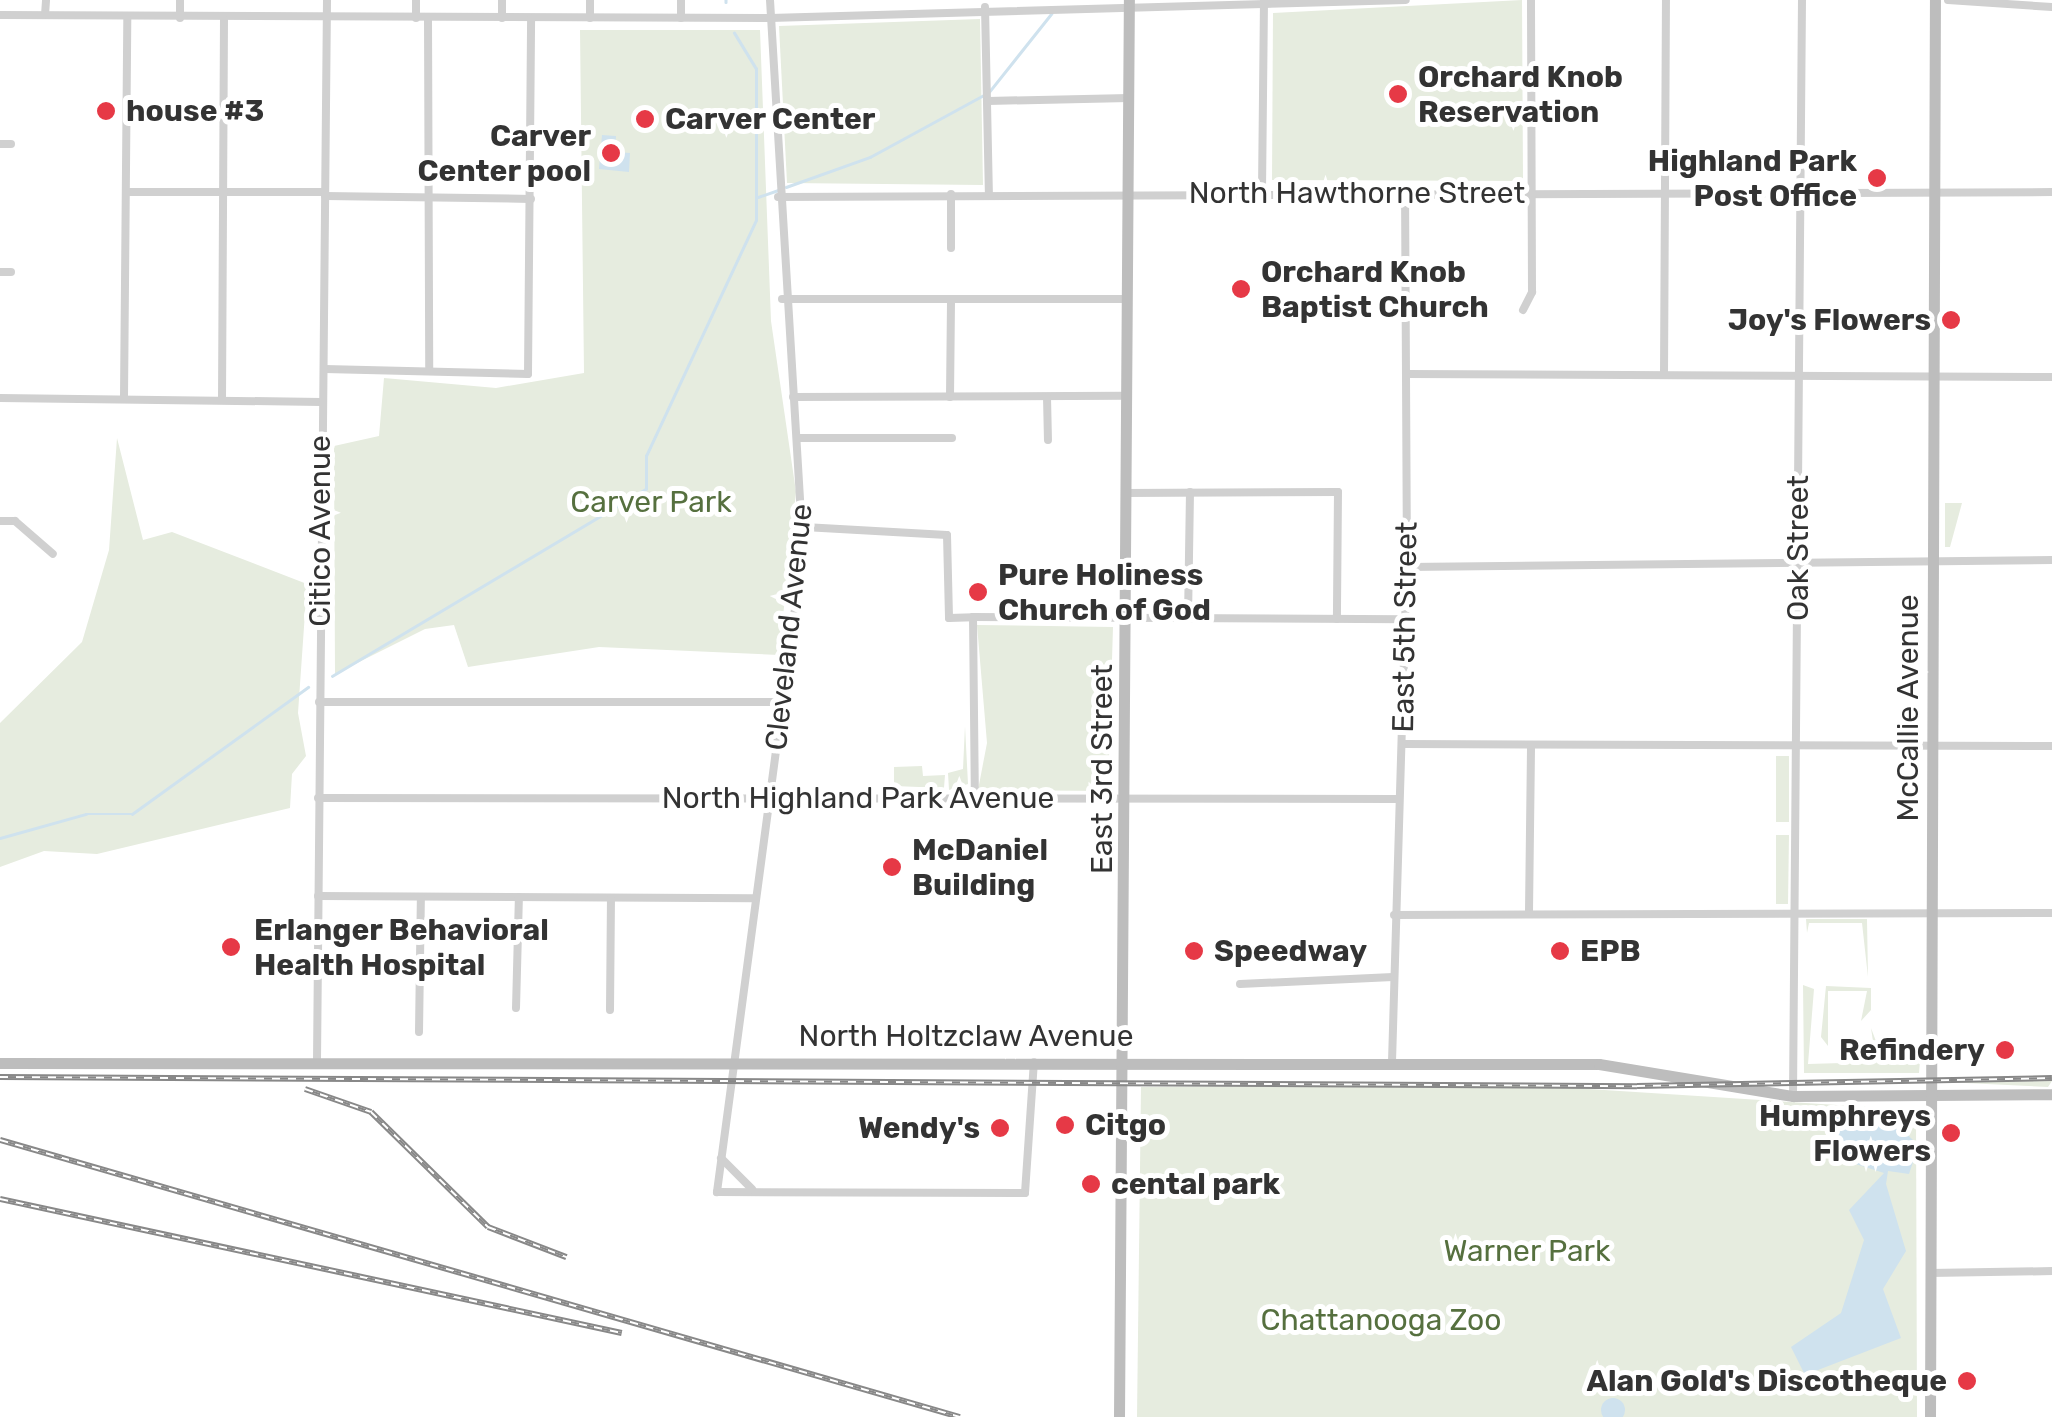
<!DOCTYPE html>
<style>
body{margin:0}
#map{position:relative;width:2052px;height:1417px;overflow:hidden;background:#fff;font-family:Rubik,sans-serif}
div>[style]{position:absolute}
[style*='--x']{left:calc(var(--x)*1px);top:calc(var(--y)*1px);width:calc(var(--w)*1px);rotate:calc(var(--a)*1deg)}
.green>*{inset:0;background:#e6ecdf}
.water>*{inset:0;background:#cfe2ee}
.round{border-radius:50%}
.stream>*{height:2.5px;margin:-1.25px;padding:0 1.25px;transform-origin:1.25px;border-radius:1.25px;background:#cfe2ee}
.minor>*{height:8px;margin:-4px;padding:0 4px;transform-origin:4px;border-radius:4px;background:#d0d0d0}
.secondary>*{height:11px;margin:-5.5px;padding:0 5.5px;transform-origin:5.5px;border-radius:5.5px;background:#bdbdbd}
.rail>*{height:6px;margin-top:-3px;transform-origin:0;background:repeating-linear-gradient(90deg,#fff 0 8px,#888 0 16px);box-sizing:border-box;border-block:2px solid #888}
.dots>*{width:28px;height:28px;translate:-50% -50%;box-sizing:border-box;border:5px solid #fff;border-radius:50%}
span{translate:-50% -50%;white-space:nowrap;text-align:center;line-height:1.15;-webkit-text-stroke:10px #fff;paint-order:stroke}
.poi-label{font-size:30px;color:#333;font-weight:700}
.left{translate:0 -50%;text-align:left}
.right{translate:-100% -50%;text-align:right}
.street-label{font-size:30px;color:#333}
.park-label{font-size:30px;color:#56703f}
</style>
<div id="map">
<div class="green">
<i style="clip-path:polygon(1522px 0,1523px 181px,1272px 180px,1273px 13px)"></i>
<i style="clip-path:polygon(980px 19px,983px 185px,787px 183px,779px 26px)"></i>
<i style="clip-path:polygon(580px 30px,760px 30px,771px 321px,796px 492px,779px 655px,599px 647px,468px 667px,454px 625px,425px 629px,335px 674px,334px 446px,379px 436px,384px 378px,496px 388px,584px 373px)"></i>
<i style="clip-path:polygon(117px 438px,143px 540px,172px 532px,307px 584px,298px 713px,306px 756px,292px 774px,290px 808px,97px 854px,44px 851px,0 867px,0 723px,82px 642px,109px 550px)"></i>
<i style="clip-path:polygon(1945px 503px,1962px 503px,1950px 547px,1945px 547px)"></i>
<i style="clip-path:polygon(977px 625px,1113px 627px,1108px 791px,978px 790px,987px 743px)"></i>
<i style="clip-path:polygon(965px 726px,968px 784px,949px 790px,948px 773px,963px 769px)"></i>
<i style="clip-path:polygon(1776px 756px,1789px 756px,1789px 822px,1776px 822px)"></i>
<i style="clip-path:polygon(922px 766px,923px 776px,945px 775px,944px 788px,894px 786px,894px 767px)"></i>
<i style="clip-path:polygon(1776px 835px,1789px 835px,1788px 904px,1776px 904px)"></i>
<i style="clip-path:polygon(1806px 919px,1867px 919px,1868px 977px,1862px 923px,1809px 923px,1807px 933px)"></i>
<i style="clip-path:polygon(1803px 985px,1814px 989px,1808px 1064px,1876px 1062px,1871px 1028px,1883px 1060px,1920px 1061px,1919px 1073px,1804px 1073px)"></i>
<i style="clip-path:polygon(1826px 986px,1871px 988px,1871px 1010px,1861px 1021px,1867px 991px,1828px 991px,1828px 1046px,1821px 1037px)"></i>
<i style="clip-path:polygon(2052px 1081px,2048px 1087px,1944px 1082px,1955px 1082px)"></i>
<i style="clip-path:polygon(1526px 1085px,1916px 1110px,1917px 1417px,1137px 1417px,1141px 1087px)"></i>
</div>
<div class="water">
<i style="clip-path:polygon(602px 135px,616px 136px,615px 152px,630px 153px,629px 172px,599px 169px)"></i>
<i style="clip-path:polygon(1886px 1114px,1914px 1141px,1915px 1156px,1909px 1174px,1888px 1171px,1886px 1184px,1906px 1251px,1883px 1289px,1901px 1338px,1805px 1375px,1791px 1347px,1841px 1313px,1864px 1240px,1849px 1210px,1884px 1173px,1843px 1160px,1826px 1134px,1827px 1117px)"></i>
<i class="round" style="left:1601px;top:1398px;width:24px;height:24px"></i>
</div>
<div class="stream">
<i style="--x:726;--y:0;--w:2;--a:90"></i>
<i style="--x:989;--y:92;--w:100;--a:-51.5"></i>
<i style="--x:786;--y:187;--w:89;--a:-19.7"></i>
<i style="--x:870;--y:157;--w:128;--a:-28.6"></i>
<i style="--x:758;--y:197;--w:21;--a:-19"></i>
<i style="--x:332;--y:676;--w:365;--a:-30.8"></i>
<i style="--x:646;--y:489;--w:33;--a:-90"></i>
<i style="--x:646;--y:456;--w:260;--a:-65"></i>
<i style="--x:756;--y:220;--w:151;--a:-90"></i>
<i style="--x:756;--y:69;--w:42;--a:-121.4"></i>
<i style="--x:0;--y:838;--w:89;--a:-15.6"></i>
<i style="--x:86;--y:814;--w:46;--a:0"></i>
<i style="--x:132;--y:814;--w:217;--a:-35.8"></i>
</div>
<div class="minor">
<i style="--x:770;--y:0;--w:550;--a:86.56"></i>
<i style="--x:803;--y:549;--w:649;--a:97.62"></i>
<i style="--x:717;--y:1192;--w:308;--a:0.2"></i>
<i style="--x:1025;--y:1193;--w:131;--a:-86.1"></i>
<i style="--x:1948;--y:0;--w:104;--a:3.9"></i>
<i style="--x:985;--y:7;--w:187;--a:88.8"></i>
<i style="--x:0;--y:15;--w:770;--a:0.22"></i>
<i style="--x:770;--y:18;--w:636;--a:-1.62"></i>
<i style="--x:45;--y:15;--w:15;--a:-86"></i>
<i style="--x:180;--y:18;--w:18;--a:-90"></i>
<i style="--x:416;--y:18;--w:18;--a:-90"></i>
<i style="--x:428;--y:18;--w:352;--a:89.8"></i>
<i style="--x:502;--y:18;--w:18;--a:-90"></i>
<i style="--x:590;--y:18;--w:18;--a:-90"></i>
<i style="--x:681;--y:18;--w:18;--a:-90"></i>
<i style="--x:988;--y:101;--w:141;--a:-1.2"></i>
<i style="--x:0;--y:144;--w:11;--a:0"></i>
<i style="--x:1262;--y:191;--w:190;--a:-89.4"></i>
<i style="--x:127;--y:192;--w:198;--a:0"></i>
<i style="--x:325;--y:196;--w:206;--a:0.8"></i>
<i style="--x:778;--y:197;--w:1274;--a:-0.22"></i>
<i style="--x:951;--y:248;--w:54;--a:-90"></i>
<i style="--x:0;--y:272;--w:11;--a:0"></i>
<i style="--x:782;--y:299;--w:345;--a:0"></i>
<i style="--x:1523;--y:310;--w:20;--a:-63"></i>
<i style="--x:1532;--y:292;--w:292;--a:-90.2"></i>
<i style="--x:325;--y:369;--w:203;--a:1.4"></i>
<i style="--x:528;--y:374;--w:356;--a:-89.5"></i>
<i style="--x:1407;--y:374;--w:645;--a:0.27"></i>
<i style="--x:1664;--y:375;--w:375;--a:-89.7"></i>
<i style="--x:793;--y:397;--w:332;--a:-0.2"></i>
<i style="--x:950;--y:397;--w:98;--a:-89.4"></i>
<i style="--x:1047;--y:397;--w:43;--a:88.7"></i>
<i style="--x:0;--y:398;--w:321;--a:0.7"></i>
<i style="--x:124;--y:398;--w:379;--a:-89.5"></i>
<i style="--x:222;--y:400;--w:380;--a:-89.7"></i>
<i style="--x:800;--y:438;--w:152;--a:0"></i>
<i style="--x:1125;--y:493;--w:213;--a:-0.3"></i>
<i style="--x:1338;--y:492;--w:127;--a:90.5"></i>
<i style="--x:0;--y:521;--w:15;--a:0"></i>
<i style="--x:15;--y:521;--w:50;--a:41"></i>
<i style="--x:804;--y:527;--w:143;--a:3.2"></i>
<i style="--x:947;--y:535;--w:83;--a:88.6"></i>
<i style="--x:949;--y:618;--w:24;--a:-2"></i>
<i style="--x:973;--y:617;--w:181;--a:89.4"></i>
<i style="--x:1407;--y:567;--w:645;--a:-0.62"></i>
<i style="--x:973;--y:617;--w:432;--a:0.3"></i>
<i style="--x:1188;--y:619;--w:127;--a:-89.1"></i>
<i style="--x:319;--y:702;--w:462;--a:0"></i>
<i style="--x:1404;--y:744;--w:648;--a:0.18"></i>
<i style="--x:318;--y:798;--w:1079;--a:0.05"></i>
<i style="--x:318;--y:896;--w:436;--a:0.3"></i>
<i style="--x:1529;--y:912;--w:167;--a:-89.3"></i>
<i style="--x:1394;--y:915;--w:658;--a:-0.17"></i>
<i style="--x:1240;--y:984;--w:153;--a:-2.6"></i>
<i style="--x:516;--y:1008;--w:111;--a:-88.5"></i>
<i style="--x:610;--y:1010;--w:112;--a:-89.5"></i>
<i style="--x:419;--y:1032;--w:135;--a:-89.2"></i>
<i style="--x:317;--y:1061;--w:1061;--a:-89.46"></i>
<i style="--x:1392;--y:1062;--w:495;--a:-88.3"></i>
<i style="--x:1407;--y:567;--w:375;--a:-90.3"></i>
<i style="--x:1793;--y:1096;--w:1096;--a:-89.53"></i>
<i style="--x:721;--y:1158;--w:44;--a:45"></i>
<i style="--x:1930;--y:1273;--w:122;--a:-0.9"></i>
</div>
<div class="secondary">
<i style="--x:0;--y:1063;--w:1599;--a:0.04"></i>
<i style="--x:1599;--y:1064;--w:197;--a:9.4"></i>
<i style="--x:1793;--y:1096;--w:259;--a:-0.4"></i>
<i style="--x:1119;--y:1417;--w:1417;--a:-89.6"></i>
<i style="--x:1930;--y:1417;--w:1417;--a:-89.8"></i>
</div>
<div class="rail">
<i style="--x:0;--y:1077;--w:1637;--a:0.32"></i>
<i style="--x:1637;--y:1086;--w:415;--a:-1.1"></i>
<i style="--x:305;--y:1089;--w:70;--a:19.2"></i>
<i style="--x:371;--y:1112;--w:164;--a:44.5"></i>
<i style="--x:488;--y:1227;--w:84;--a:21"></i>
<i style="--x:0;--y:1140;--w:999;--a:16.1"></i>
<i style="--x:0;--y:1199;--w:636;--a:12.16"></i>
</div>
<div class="dots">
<i style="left:1398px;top:94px;background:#e63946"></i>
<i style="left:106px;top:111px;background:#e63946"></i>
<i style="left:645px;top:119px;background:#e63946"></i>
<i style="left:611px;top:153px;background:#e63946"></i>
<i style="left:1877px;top:178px;background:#e63946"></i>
<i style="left:1241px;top:289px;background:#e63946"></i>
<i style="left:1951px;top:320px;background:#e63946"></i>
<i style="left:978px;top:592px;background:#e63946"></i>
<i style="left:892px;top:867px;background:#e63946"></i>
<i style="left:231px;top:947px;background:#e63946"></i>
<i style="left:1194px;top:951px;background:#e63946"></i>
<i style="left:1560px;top:951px;background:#e63946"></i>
<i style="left:2005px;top:1050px;background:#e63946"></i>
<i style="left:1065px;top:1125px;background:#e63946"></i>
<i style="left:1000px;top:1128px;background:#e63946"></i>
<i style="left:1951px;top:1133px;background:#e63946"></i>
<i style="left:1091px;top:1184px;background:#e63946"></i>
<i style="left:1967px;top:1381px;background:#e63946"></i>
</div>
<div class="poi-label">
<span class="left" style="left:1418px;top:94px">Orchard Knob<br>Reservation</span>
<span class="left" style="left:126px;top:111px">house #3</span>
<span class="left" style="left:665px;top:119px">Carver Center</span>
<span class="right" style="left:591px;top:153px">Carver<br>Center pool</span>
<span class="right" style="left:1857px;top:178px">Highland Park<br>Post Office</span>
<span class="left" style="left:1261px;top:289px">Orchard Knob<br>Baptist Church</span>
<span class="right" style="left:1931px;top:320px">Joy's Flowers</span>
<span class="left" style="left:998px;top:592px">Pure Holiness<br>Church of God</span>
<span class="left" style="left:912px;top:867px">McDaniel<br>Building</span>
<span class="left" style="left:254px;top:947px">Erlanger Behavioral<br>Health Hospital</span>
<span class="left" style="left:1214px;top:951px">Speedway</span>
<span class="left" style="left:1580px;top:951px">EPB</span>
<span class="right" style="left:1985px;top:1050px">Refindery</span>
<span class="right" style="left:1931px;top:1133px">Humphreys<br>Flowers</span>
<span class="left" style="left:1085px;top:1125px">Citgo</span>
<span class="right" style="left:980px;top:1128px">Wendy's</span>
<span class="left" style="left:1111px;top:1184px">cental park</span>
<span class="right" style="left:1947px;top:1381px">Alan Gold's Discotheque</span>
</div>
<div class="street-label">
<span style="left:1357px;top:193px">North Hawthorne Street</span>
<span style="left:320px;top:531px;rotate:-90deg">Citico Avenue</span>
<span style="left:1798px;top:548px;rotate:-90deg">Oak Street</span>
<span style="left:789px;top:627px;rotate:-84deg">Cleveland Avenue</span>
<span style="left:1405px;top:627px;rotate:-89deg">East 5th Street</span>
<span style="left:1908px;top:708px;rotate:-90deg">McCallie Avenue</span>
<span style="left:1102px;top:769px;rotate:-90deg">East 3rd Street</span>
<span style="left:858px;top:798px">North Highland Park Avenue</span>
<span style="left:966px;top:1036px">North Holtzclaw Avenue</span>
</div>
<div class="park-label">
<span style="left:651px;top:502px">Carver Park</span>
<span style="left:1527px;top:1251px">Warner Park</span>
<span style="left:1381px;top:1320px">Chattanooga Zoo</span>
</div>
</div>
